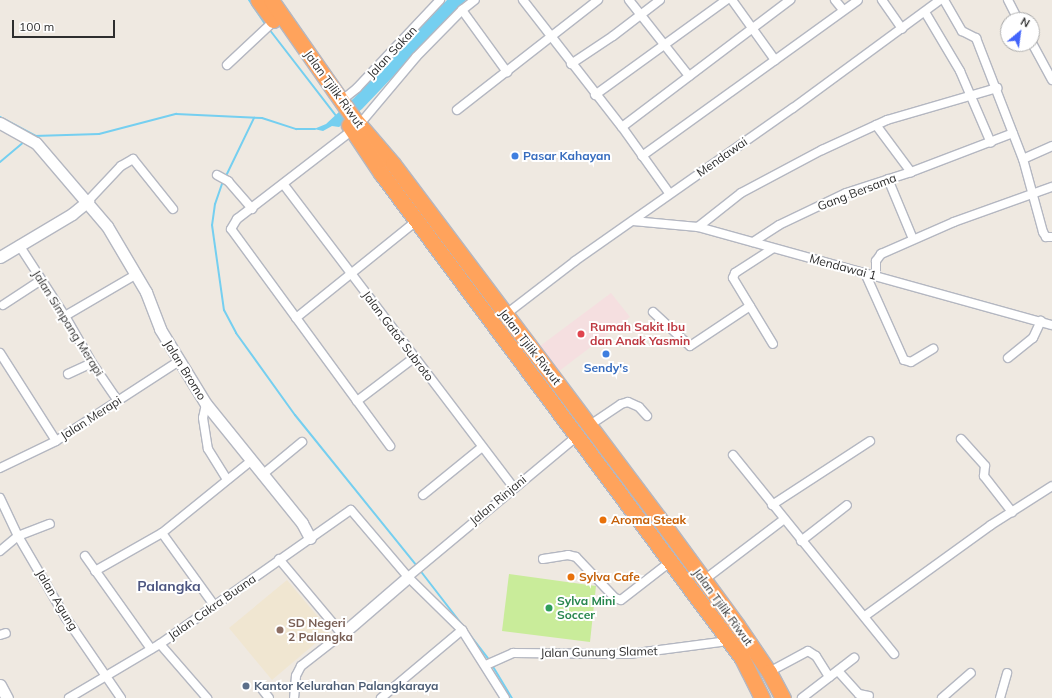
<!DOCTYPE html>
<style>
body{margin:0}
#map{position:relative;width:1052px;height:698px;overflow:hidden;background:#efe9e1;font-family:Mulish,sans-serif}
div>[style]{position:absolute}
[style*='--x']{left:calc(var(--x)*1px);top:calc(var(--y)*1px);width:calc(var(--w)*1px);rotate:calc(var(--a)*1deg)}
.education>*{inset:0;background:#f0e6d1}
.medical>*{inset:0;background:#f5dfe0}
.pitch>*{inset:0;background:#c9ec9a}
.water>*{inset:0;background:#75cff0}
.stream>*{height:2px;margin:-1px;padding:0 1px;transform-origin:1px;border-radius:1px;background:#75cff0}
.roads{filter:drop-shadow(1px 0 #b4b7c1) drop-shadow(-1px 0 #b4b7c1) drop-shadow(0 1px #b4b7c1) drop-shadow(0 -1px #b4b7c1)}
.street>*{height:8px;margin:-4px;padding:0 4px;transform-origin:4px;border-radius:4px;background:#fff}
.secondary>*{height:11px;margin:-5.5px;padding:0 5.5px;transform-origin:5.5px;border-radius:5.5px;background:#fff}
.highway>*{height:15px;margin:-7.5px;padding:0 7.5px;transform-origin:7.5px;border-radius:7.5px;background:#ffa35c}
.dots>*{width:11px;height:11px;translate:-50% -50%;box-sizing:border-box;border:2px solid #fff;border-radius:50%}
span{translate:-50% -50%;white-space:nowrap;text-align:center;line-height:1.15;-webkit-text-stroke:4px #fff;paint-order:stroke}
.street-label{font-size:12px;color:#2e2e2e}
.shop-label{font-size:12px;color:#366cbe;font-weight:700}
.left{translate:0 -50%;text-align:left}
.health-label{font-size:12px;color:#be3a42;font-weight:700}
.food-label{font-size:12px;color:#c56008;font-weight:700}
.leisure-label{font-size:12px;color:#27864d;font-weight:700}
.education-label{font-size:12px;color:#785e54;font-weight:700}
.service-label{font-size:12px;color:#4e5e75;font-weight:700}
.quarter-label{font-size:14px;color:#4d5680;font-weight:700}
.north{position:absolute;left:1000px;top:12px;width:40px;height:40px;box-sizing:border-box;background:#fff;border:1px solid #ababab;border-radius:50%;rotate:29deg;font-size:11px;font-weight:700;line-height:16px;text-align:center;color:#2e2e2e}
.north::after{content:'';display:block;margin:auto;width:14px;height:18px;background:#4264fb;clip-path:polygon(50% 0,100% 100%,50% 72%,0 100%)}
.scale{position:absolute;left:12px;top:20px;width:103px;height:18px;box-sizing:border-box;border:2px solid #2e2e2e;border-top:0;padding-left:5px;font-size:12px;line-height:14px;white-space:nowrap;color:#2e2e2e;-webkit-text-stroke:3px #fff;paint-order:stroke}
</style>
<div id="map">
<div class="education">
<i style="clip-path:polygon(287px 580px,330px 631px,272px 680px,229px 628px)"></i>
</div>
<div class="medical">
<i style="clip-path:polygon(611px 293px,630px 317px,554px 375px,536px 349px)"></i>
</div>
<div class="pitch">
<i style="clip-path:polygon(509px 574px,596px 586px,590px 642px,502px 631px)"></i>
</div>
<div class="water">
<i style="clip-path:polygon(447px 0,466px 0,362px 109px,339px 127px,332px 126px,323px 131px,314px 129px,326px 124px,354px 98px)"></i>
</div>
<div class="stream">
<i style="--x:249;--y:0;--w:30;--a:56"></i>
<i style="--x:269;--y:29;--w:111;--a:52.3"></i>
<i style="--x:0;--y:117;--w:41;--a:27.8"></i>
<i style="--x:34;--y:136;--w:65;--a:-1.8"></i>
<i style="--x:99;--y:134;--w:80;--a:-14.6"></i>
<i style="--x:176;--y:114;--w:86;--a:2.7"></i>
<i style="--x:262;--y:118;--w:36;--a:18"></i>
<i style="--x:296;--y:129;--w:19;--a:0"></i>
<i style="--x:0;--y:162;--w:33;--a:-40"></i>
<i style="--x:225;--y:178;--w:67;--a:-64.2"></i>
<i style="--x:223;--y:181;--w:24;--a:109"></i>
<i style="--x:215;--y:204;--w:21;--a:98"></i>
<i style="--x:212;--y:225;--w:86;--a:82"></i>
<i style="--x:224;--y:310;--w:26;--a:62"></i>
<i style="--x:236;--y:333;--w:101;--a:54.3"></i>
<i style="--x:295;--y:415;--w:194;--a:51.1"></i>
<i style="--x:419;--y:569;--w:116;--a:52.3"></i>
<i style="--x:492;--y:665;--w:39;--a:59"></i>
</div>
<div class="roads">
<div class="street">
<i style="--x:523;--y:0;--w:161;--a:52.1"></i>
<i style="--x:622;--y:127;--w:81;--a:54.5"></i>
<i style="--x:629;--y:0;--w:97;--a:51.7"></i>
<i style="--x:732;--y:0;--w:74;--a:54.4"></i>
<i style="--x:835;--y:0;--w:13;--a:51"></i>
<i style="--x:882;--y:0;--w:35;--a:55"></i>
<i style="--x:944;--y:0;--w:36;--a:60"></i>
<i style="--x:962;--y:31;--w:16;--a:27"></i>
<i style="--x:976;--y:38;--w:130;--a:68.8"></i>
<i style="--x:1023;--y:159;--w:76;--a:74.7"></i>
<i style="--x:1043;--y:232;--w:6;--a:59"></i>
<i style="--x:1046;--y:237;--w:6;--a:0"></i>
<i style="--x:1008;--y:0;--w:22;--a:63"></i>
<i style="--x:462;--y:10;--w:77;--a:54"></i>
<i style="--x:925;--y:12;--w:69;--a:59.3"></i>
<i style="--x:960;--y:71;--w:78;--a:66.7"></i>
<i style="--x:1032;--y:43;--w:42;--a:61.6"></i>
<i style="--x:571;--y:64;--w:50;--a:-33.7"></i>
<i style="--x:613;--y:36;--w:59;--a:-37.5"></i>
<i style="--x:227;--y:65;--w:64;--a:-43.1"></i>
<i style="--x:595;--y:95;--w:162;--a:-35.9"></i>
<i style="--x:341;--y:101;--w:21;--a:-39"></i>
<i style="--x:357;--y:88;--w:121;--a:-46.7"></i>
<i style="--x:457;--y:110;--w:179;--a:-38"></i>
<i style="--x:876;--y:125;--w:59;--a:53.3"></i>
<i style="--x:622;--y:127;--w:211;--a:-37.1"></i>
<i style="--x:642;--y:156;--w:266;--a:-35.8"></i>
<i style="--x:1023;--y:159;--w:32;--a:-24"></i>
<i style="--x:217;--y:175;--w:13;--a:29"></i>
<i style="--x:228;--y:181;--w:37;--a:49"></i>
<i style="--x:888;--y:179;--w:65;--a:67.4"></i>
<i style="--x:284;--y:185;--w:379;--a:52.8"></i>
<i style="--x:88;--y:201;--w:48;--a:-46.7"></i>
<i style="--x:121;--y:166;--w:14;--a:-30"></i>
<i style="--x:133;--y:159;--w:64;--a:51.3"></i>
<i style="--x:633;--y:221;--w:65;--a:5.3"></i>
<i style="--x:698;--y:227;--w:367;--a:15.5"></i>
<i style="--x:698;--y:227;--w:55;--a:-38.3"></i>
<i style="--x:741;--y:193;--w:92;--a:-28"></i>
<i style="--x:822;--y:150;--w:72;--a:-24.8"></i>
<i style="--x:887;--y:120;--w:115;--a:-16.2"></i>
<i style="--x:753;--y:242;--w:31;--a:-33"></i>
<i style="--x:779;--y:225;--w:74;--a:-25.5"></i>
<i style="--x:846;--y:193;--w:68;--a:-17.9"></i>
<i style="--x:911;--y:172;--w:109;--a:-20.9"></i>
<i style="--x:19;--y:245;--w:85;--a:57.1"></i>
<i style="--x:65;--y:316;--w:54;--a:60.1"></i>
<i style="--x:92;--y:363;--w:46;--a:55.6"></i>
<i style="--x:772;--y:249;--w:44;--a:147"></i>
<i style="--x:735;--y:273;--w:5;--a:112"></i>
<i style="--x:733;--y:278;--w:77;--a:58.8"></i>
<i style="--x:865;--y:273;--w:95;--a:65.9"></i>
<i style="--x:904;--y:360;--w:7;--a:16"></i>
<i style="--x:911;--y:362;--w:26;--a:-31"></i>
<i style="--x:876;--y:276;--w:15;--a:-90"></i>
<i style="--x:876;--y:261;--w:9;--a:-54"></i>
<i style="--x:881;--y:254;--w:80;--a:-23.7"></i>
<i style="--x:954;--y:222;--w:104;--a:-19.7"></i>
<i style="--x:3;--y:305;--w:45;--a:-33.3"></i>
<i style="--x:653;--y:312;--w:50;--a:42.6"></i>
<i style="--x:690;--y:346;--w:72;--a:-33.7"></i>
<i style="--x:505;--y:315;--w:88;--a:-37.6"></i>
<i style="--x:575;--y:261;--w:266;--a:-35.1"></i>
<i style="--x:793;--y:108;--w:182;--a:-36.3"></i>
<i style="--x:65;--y:316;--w:83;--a:-30.3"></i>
<i style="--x:296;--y:318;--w:154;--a:-38.9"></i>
<i style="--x:0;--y:353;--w:104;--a:57.5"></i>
<i style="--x:415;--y:357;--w:73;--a:142.8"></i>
<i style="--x:357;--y:401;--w:213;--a:-126.2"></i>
<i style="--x:231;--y:229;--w:12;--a:-59"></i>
<i style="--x:237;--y:219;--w:154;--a:-37.6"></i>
<i style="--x:359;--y:125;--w:89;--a:-50"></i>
<i style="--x:416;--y:57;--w:66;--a:-45.6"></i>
<i style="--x:462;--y:10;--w:16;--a:-38"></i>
<i style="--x:1008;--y:358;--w:32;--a:-39"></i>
<i style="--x:1033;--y:338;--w:19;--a:-65"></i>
<i style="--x:68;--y:374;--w:26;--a:-25"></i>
<i style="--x:357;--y:401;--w:56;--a:53.7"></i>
<i style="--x:206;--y:404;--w:14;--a:102"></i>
<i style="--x:203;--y:418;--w:31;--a:81"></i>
<i style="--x:208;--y:449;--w:36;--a:58"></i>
<i style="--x:590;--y:425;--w:37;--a:-34"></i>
<i style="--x:621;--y:404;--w:7;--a:-16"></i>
<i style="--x:628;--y:402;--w:12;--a:24"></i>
<i style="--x:639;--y:407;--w:12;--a:48"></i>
<i style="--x:961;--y:439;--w:36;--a:48"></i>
<i style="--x:985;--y:466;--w:10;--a:96"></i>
<i style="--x:984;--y:476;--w:46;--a:52.1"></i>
<i style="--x:733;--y:455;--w:256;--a:51"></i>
<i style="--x:0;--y:468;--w:62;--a:-25.7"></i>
<i style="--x:56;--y:441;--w:147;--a:-33"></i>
<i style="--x:262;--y:475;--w:52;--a:-39.5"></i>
<i style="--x:423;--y:495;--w:76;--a:-39.1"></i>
<i style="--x:0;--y:498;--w:42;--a:64.7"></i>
<i style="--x:18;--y:536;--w:95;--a:59.7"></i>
<i style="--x:66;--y:618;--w:97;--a:55.5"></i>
<i style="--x:772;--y:505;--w:117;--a:-33.1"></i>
<i style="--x:162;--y:533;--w:89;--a:54.2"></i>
<i style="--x:801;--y:541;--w:58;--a:-38"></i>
<i style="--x:0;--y:551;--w:23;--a:-40"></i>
<i style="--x:18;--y:536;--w:34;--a:-21"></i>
<i style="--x:85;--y:556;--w:114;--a:54.6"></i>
<i style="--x:279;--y:559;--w:98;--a:50"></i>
<i style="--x:342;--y:634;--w:52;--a:142"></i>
<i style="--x:301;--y:666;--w:11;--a:117"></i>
<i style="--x:296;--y:676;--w:22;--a:95"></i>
<i style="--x:543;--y:559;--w:25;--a:-9"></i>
<i style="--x:568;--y:555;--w:8;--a:14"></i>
<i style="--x:576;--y:557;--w:57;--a:46.4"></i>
<i style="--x:615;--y:598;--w:6;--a:18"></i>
<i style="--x:621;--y:600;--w:62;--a:-37.8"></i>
<i style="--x:95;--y:571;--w:77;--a:-29.6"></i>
<i style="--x:162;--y:533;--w:114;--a:-39"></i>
<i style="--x:408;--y:577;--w:220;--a:-39.8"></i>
<i style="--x:704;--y:580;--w:99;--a:-37.2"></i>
<i style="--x:865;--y:616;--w:155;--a:-35.8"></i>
<i style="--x:991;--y:525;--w:72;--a:-32.6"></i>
<i style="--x:0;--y:635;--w:6;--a:-18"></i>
<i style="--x:160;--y:644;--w:72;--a:49"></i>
<i style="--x:486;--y:665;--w:30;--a:-24"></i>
<i style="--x:513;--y:653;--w:116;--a:0.5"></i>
<i style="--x:629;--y:654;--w:100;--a:-7.5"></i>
<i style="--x:838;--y:671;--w:31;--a:48"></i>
<i style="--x:859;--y:694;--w:10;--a:11"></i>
<i style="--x:769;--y:672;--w:44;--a:-28.3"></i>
<i style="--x:808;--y:651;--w:9;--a:32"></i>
<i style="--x:816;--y:656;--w:25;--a:58"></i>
<i style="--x:262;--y:689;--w:11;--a:52"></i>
<i style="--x:69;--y:698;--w:106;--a:-30.7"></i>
<i style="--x:160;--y:644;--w:233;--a:-35.1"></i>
<i style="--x:351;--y:510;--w:88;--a:49.6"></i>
<i style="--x:408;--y:577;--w:76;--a:44.5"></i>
<i style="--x:462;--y:630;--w:80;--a:57.7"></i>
<i style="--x:381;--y:698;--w:106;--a:-40"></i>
<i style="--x:802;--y:698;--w:66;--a:-37.6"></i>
<i style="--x:942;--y:698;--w:38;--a:-41"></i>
<i style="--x:1000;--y:698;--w:26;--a:-74"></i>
</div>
<div class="secondary">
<i style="--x:0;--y:123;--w:41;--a:29.1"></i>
<i style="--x:36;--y:143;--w:109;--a:49.5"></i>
<i style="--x:107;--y:226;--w:77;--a:59.4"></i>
<i style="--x:146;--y:292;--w:40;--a:69"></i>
<i style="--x:160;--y:329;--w:88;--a:58.5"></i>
<i style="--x:206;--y:404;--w:153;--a:51.1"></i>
<i style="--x:302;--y:523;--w:17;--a:62"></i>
<i style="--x:0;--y:257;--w:84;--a:-30.8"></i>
<i style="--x:72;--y:214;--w:21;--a:-39"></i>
<i style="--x:342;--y:634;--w:87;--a:-40.8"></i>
<i style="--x:0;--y:685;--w:15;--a:62"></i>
</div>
<div class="highway">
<i style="--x:258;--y:0;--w:25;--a:53"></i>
<i style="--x:271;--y:0;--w:141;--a:55.1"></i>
<i style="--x:352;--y:116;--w:63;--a:49.5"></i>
<i style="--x:393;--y:164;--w:441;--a:53.1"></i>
<i style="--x:658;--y:517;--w:134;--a:53.8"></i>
<i style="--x:737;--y:625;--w:57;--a:55.8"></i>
<i style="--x:769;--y:672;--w:30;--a:62"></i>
<i style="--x:349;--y:125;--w:58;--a:56.3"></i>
<i style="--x:381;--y:173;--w:605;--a:53.34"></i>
<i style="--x:742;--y:658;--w:45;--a:63.4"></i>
</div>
</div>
<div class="dots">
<i style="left:515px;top:156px;background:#3f7fe0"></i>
<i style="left:581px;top:334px;background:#e0444e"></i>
<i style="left:606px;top:354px;background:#3f7fe0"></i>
<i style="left:603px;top:520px;background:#e8710a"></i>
<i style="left:571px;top:577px;background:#e8710a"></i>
<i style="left:549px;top:608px;background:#2e9e5b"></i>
<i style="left:280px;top:630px;background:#8d6e63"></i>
<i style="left:246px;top:686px;background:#5c6f8a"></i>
</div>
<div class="street-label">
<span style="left:392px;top:52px;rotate:-47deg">Jalan Sakan</span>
<span style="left:334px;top:89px;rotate:54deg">Jalan Tjilik Riwut</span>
<span style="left:722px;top:157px;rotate:-35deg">Mendawai</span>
<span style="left:857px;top:192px;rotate:-21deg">Gang Bersama</span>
<span style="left:843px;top:267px;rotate:15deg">Mendawai 1</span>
<span style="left:68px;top:323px;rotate:58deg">Jalan Simpang Merapi</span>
<span style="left:398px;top:336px;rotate:53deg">Jalan Gatot Subroto</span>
<span style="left:530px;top:347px;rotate:52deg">Jalan Tjilik Riwut</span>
<span style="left:185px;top:370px;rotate:58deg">Jalan Bromo</span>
<span style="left:91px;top:418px;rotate:-33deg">Jalan Merapi</span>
<span style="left:498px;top:500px;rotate:-40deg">Jalan Rinjani</span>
<span style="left:57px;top:600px;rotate:59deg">Jalan Agung</span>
<span style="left:212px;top:607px;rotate:-35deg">Jalan Cakra Buana</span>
<span style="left:723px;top:607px;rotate:54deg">Jalan Tjilik Riwut</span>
<span style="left:599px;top:652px;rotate:-1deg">Jalan Gunung Slamet</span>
</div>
<div class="shop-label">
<span class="left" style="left:523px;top:156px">Pasar Kahayan</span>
<span style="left:606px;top:368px">Sendy's</span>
</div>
<div class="health-label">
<span class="left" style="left:590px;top:334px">Rumah Sakit Ibu<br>dan Anak Yasmin</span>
</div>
<div class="food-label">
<span class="left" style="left:611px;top:520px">Aroma Steak</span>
<span class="left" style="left:579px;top:577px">Sylva Cafe</span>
</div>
<div class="leisure-label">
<span class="left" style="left:557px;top:608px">Sylva Mini<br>Soccer</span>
</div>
<div class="education-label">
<span class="left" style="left:288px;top:630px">SD Negeri<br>2 Palangka</span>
</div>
<div class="service-label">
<span class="left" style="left:254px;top:686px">Kantor Kelurahan Palangkaraya</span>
</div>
<div class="quarter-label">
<span style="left:169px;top:586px">Palangka</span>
</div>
<div class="north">N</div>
<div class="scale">100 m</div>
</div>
